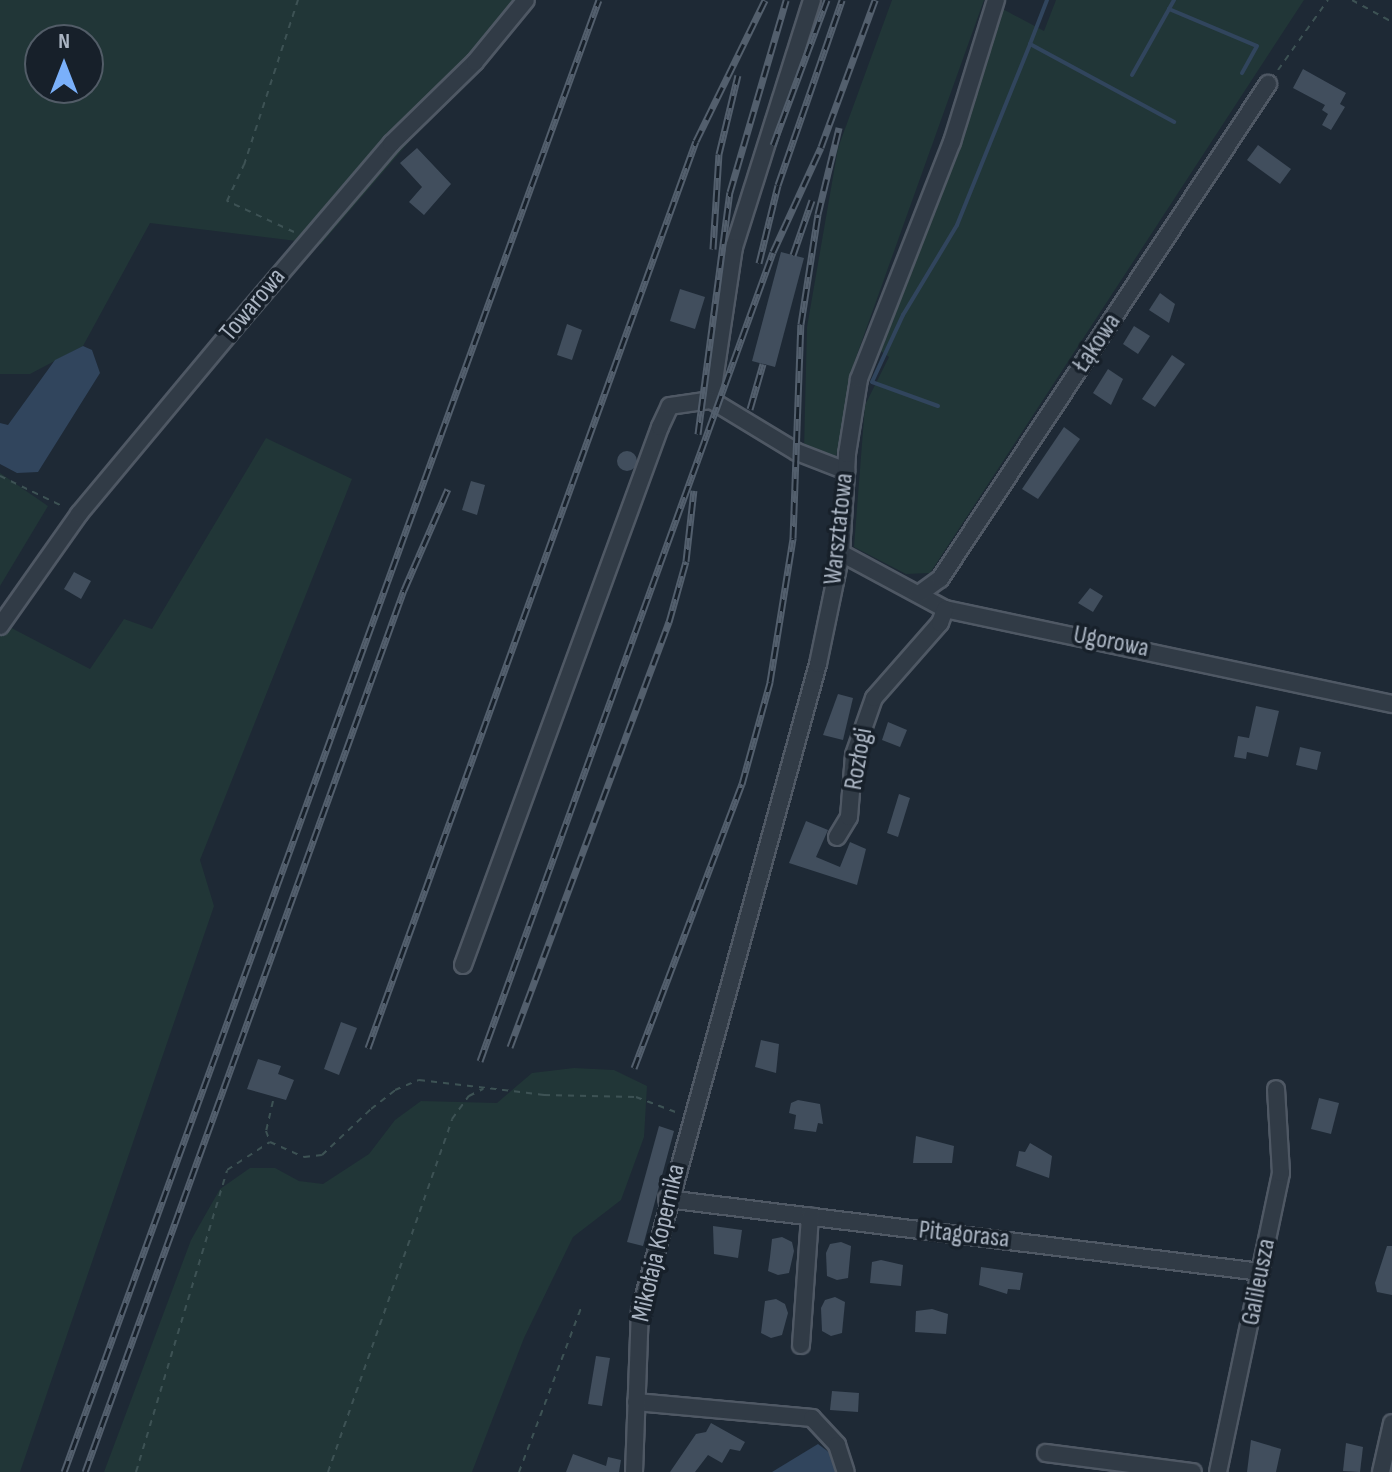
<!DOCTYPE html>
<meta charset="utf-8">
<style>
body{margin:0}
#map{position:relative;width:1392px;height:1472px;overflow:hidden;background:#1e2935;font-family:"Sofia Sans Condensed",sans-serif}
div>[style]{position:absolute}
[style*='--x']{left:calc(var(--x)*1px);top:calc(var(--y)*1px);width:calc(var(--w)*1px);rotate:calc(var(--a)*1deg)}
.green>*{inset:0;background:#213637}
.water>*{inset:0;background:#31455d}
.stream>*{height:4px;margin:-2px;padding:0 2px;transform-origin:2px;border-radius:2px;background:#31455d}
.building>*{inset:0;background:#414e5d}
.round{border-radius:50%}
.path>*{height:2px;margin-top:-1px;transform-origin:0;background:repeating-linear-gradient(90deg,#3d5254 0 6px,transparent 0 12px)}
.roads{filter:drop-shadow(2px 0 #4f5864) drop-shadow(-2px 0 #4f5864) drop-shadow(0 2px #4f5864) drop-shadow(0 -2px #4f5864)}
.minor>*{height:16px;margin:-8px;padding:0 8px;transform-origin:8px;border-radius:8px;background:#313b46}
.rail>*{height:7px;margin-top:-3.5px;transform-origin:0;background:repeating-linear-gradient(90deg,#17202a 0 12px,#535f6d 0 24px);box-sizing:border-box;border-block:2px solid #535f6d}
span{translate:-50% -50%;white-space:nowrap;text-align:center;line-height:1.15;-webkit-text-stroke:7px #17202a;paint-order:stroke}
.street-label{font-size:26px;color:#abb5c3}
.north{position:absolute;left:24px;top:24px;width:80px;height:80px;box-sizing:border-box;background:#17202a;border:2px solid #525c67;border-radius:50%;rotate:0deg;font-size:22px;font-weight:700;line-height:32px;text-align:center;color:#abb5c3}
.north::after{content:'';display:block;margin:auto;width:28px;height:36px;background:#7ab0fa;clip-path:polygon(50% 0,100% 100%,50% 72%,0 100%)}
</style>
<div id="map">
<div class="green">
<i style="clip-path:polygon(evenodd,0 0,514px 0,483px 45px,422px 106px,433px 114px,321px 244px,150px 223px,83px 346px,30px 374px,0 374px,0 0,40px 40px,88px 40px,88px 88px,40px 88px,40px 40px)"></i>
<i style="clip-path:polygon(892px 0,984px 0,854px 363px,836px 457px,804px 449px,807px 327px,838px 148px)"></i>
<i style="clip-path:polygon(1056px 0,1304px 0,930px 573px,906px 574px,854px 547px,865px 405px,889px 357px,878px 349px,962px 135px,999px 7px,1044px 31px)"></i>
<i style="clip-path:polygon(266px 438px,352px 479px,200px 860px,214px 906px,20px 1472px,0 1472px,0 622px,90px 669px,124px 619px,152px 629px)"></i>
<i style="clip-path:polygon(0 473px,48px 506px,0 586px)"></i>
<i style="clip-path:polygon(574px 1068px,614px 1070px,647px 1086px,644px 1137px,621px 1200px,573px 1237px,524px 1338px,472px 1472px,104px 1472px,191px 1240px,220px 1189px,250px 1168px,275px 1168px,299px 1181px,323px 1184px,369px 1154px,395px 1120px,421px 1101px,497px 1103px,532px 1073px)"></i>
</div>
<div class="water">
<i style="clip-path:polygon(83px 346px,92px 350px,100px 373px,38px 472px,17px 473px,0 464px,0 423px,8px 425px,55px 360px)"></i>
<i style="clip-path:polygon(818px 1444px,834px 1456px,840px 1472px,772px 1472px)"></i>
</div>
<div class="stream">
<i style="--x:1047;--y:0;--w:47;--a:111.1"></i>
<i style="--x:1030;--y:44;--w:164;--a:28.4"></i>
<i style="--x:1174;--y:0;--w:10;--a:119"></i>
<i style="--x:1169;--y:9;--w:95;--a:22.8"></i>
<i style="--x:1257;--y:46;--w:31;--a:119"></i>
<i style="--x:1132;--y:75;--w:76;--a:-60.7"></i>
<i style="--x:938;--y:406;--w:70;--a:-160"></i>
<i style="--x:872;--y:382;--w:74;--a:-65.2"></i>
<i style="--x:903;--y:315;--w:105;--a:-59"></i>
<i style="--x:957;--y:225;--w:195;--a:-68"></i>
</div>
<div class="building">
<i style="clip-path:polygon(1303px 69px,1346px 93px,1340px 104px,1345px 107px,1331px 130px,1322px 125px,1328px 114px,1322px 110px,1325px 105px,1293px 88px)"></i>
<i style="clip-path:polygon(1258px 145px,1291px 169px,1280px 184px,1247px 160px)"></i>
<i style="clip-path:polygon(417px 148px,451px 184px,424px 215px,409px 202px,422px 187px,400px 163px)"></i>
<i style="clip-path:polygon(781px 252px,804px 258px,775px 367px,752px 361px)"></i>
<i style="clip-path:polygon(680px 289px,705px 297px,695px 329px,670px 321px)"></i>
<i style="clip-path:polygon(1160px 293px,1175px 304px,1169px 323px,1149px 310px)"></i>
<i style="clip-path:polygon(567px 324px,582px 330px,572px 360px,557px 355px)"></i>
<i style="clip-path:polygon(1134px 326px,1150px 336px,1138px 354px,1123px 344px)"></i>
<i style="clip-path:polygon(1172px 355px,1185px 364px,1155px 407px,1142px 399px)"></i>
<i style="clip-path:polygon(1108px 369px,1123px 379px,1111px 405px,1093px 393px)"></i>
<i style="clip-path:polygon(1064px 427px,1080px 439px,1038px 499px,1022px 489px)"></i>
<i class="round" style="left:617px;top:451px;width:20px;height:20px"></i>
<i style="clip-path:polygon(471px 481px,485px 485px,477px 515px,462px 510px)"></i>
<i style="clip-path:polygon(74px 572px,91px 581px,81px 599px,64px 589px)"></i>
<i style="clip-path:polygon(1090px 588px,1103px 596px,1093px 612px,1078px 603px)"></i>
<i style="clip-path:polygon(838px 694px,853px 698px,843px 740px,823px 735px)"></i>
<i style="clip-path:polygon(1256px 706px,1279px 711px,1268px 757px,1247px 752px,1246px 759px,1234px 757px,1238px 736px,1249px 738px)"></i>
<i style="clip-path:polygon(888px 722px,907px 730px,900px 747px,882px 740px)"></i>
<i style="clip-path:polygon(1300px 747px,1321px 752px,1317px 770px,1296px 765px)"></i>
<i style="clip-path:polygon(899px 794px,910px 798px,898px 837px,887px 833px)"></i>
<i style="clip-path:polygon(806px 821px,828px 830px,816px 857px,840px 867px,850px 842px,866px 849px,857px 885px,789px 863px)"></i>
<i style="clip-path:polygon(341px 1022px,357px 1028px,339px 1075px,324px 1069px)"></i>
<i style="clip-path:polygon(761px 1040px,779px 1044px,776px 1073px,755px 1067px)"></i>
<i style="clip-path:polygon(258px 1059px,281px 1066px,278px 1074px,294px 1080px,286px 1100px,247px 1089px)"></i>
<i style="clip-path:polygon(1319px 1098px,1339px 1103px,1331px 1134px,1311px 1129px)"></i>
<i style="clip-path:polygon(798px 1100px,820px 1104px,823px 1124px,818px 1123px,816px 1132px,794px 1129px,796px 1115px,789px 1113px,791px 1103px)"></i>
<i style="clip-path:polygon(659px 1126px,674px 1131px,643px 1246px,627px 1242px)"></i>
<i style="clip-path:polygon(916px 1136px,954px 1146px,952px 1163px,913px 1163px)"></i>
<i style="clip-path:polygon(1030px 1143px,1052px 1156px,1049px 1178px,1016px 1166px,1019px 1151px,1025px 1152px)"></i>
<i style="clip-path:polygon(713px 1226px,742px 1230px,738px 1258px,714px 1254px)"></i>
<i style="clip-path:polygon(782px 1237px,792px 1242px,794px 1251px,789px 1273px,778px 1275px,768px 1271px,770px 1257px,772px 1239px)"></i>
<i style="clip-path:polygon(841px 1242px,851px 1246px,848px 1278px,837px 1280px,827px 1276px,826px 1253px,830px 1244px)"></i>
<i style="clip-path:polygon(1387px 1246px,1392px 1246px,1392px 1295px,1377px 1292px,1375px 1283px)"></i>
<i style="clip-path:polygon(881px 1260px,903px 1265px,901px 1286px,870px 1283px,872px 1262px)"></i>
<i style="clip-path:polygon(981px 1267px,1023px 1273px,1020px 1290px,1008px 1289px,1007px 1294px,979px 1285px)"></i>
<i style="clip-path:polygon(835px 1297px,845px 1302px,842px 1333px,831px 1336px,822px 1331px,821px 1308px,825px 1300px)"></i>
<i style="clip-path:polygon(776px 1299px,785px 1304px,788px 1313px,782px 1335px,771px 1338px,761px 1333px,765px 1301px)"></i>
<i style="clip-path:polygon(932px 1309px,948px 1314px,946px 1334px,915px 1332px,916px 1311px)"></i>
<i style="clip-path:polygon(596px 1356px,610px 1358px,602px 1406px,588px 1404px)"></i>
<i style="clip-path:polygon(832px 1391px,859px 1393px,858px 1412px,830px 1410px)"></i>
<i style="clip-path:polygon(711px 1423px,745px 1442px,740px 1451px,730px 1449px,722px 1463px,708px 1455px,695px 1472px,670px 1472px,696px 1434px,706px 1432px)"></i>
<i style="clip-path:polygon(1251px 1440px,1281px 1449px,1276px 1472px,1247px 1472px)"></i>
<i style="clip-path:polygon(1346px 1443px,1363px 1447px,1360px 1472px,1343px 1471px)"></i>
<i style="clip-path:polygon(573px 1454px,606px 1466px,608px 1457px,621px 1460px,619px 1472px,566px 1472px)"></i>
</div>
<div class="path">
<i style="--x:1352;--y:0;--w:46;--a:28.8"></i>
<i style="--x:1278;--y:70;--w:86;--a:-54.5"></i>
<i style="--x:294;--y:232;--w:74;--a:-155.2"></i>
<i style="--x:227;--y:201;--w:40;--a:-65"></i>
<i style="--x:244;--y:165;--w:174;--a:-71.9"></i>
<i style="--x:0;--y:476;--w:71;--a:25.8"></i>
<i style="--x:273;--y:1101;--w:31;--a:103"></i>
<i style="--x:266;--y:1131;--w:12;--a:70"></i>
<i style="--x:270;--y:1142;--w:37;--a:24"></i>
<i style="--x:304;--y:1157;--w:18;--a:-6"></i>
<i style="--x:322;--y:1155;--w:67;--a:-43.2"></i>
<i style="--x:371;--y:1109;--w:31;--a:-38"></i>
<i style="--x:395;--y:1090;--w:26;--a:-23"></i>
<i style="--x:419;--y:1080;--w:126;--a:6.8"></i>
<i style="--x:544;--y:1095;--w:92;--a:1.2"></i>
<i style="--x:636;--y:1097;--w:45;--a:20.9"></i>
<i style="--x:136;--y:1472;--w:315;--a:-73.2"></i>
<i style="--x:227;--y:1170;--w:51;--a:-33.1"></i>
<i style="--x:328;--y:1472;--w:374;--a:-70.6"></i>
<i style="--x:452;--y:1119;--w:29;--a:-54"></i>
<i style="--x:469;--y:1096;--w:16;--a:-27"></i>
<i style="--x:519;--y:1472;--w:175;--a:-69.3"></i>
</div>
<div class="roads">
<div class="minor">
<i style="--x:812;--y:0;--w:259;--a:107.5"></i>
<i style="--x:734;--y:247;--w:155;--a:98.5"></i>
<i style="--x:711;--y:400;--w:100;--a:31.2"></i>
<i style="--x:797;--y:452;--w:53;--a:21.2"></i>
<i style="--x:841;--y:553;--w:118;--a:28.3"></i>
<i style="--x:945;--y:609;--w:457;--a:12"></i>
<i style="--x:919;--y:594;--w:26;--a:-36"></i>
<i style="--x:940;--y:579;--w:594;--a:-56.47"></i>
<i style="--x:0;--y:626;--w:137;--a:-54.8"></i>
<i style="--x:79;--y:514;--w:251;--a:-50.2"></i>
<i style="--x:240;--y:321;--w:233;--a:-49.5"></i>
<i style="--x:391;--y:144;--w:117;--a:-44.3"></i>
<i style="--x:475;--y:62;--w:80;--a:-50.6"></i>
<i style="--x:837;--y:837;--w:23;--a:-59"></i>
<i style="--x:849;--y:817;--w:62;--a:-85.4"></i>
<i style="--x:854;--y:755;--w:60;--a:-70.7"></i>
<i style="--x:874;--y:698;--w:100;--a:-48.7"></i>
<i style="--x:940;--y:623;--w:15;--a:-70"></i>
<i style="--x:463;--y:965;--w:573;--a:-69.89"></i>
<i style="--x:660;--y:427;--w:23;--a:-65"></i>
<i style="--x:670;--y:406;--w:41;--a:-8.3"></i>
<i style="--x:667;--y:1199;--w:598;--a:7.01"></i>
<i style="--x:801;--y:1345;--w:129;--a:-86"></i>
<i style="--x:636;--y:1402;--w:177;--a:5.2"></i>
<i style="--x:812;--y:1418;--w:37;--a:47"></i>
<i style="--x:837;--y:1445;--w:28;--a:72"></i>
<i style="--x:1046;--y:1453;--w:148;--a:7.4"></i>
<i style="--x:634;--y:1472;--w:161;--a:-87.9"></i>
<i style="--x:640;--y:1311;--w:671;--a:-74.62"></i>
<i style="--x:818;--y:664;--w:113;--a:-78.3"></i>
<i style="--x:841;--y:553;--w:99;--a:-86.5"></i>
<i style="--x:847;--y:454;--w:76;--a:-80.9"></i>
<i style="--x:859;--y:379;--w:255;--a:-68.6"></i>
<i style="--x:952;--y:142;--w:149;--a:-72.8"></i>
<i style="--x:1218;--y:1472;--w:306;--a:-78.1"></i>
<i style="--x:1281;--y:1173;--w:84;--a:-93.4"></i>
<i style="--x:1381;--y:1472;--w:50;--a:-77.3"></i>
</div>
</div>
<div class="rail">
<i style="--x:773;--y:145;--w:155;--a:-69.6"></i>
<i style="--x:713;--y:249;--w:95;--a:-86.4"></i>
<i style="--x:719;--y:154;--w:81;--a:-76.5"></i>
<i style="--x:793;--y:255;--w:58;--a:-70.9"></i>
<i style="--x:759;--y:263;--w:80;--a:-76.3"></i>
<i style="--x:778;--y:185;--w:196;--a:-70.9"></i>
<i style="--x:750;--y:409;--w:47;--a:-73.9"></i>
<i style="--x:698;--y:434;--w:244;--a:-82.5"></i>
<i style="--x:730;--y:192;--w:200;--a:-73.7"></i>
<i style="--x:510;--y:1047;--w:454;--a:-69.5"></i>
<i style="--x:669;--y:622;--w:63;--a:-74.4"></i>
<i style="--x:686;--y:561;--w:71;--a:-83.6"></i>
<i style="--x:368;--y:1048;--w:964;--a:-70.12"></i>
<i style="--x:696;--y:141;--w:157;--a:-63.9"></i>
<i style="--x:480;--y:1061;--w:860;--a:-70.09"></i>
<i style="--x:773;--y:252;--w:115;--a:-65.4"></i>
<i style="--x:821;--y:147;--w:157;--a:-69.8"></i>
<i style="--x:634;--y:1068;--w:304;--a:-69.2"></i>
<i style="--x:742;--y:784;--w:106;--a:-74.6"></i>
<i style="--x:770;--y:682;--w:146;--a:-80.9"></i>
<i style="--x:793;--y:538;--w:214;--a:-87.9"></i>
<i style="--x:801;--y:324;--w:111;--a:-81.2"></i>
<i style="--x:818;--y:214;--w:89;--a:-76.3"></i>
<i style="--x:64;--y:1472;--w:1566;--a:-70.03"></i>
<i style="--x:85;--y:1472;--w:938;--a:-70.12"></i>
<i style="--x:404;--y:590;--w:110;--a:-66.5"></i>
</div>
<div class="street-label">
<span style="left:253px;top:305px;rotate:-50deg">Towarowa</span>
<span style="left:1097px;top:343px;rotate:-56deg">Łąkowa</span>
<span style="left:839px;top:529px;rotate:-84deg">Warsztatowa</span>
<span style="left:1111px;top:642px;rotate:11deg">Ugorowa</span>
<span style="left:859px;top:759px;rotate:-80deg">Rozłogi</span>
<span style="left:964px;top:1235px;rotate:6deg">Pitagorasa</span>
<span style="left:659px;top:1243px;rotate:-77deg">Mikołaja Kopernika</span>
<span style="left:1259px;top:1282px;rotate:-79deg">Galileusza</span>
</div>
<div class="north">N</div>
</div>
